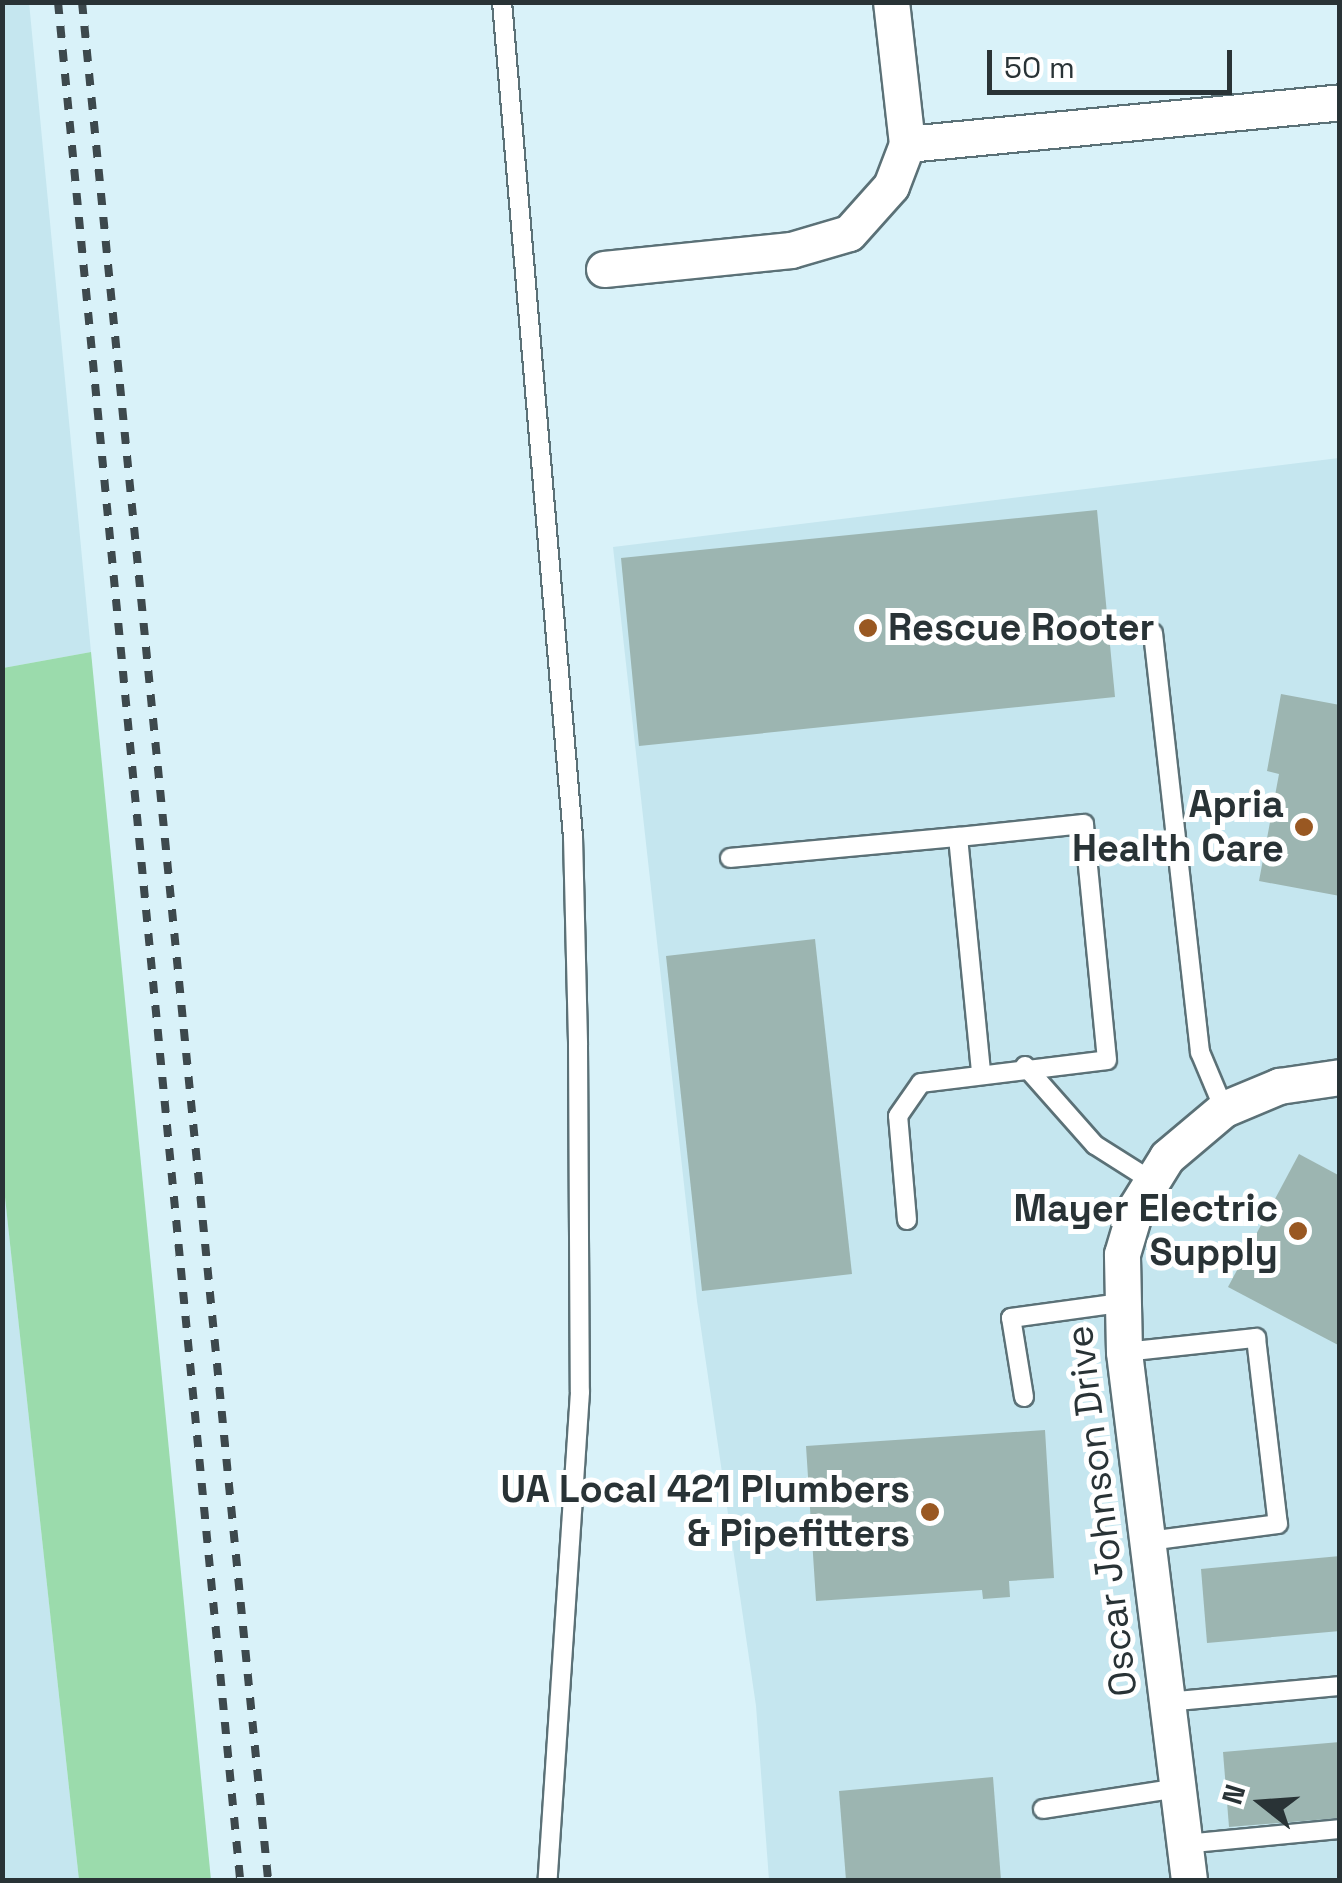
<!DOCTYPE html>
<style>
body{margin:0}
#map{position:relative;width:1342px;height:1883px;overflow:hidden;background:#d9f2f9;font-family:"Space Grotesk",sans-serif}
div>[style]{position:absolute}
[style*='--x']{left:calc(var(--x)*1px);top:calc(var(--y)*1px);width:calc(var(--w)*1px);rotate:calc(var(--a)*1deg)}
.built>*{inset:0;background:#c5e6ef}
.green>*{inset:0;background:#9bdbac}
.building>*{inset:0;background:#9cb5b1}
.roads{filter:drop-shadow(2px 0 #5b7177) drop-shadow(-2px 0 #5b7177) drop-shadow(0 2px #5b7177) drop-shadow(0 -2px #5b7177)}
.service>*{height:18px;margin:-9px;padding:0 9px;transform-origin:9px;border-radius:9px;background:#fff}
.minor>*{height:35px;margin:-17.5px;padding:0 17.5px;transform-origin:17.5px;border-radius:17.5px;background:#fff}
.rail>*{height:8px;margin-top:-4px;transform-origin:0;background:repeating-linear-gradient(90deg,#3d494d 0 12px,transparent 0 24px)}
.dots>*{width:28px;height:28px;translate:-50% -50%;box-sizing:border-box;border:5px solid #fff;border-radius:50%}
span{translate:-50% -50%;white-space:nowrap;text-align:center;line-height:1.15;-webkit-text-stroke:10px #fff;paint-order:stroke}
.poi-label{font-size:38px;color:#293336;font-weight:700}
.left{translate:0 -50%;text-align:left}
.right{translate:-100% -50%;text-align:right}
.street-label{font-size:38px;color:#293336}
.frame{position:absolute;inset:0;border:5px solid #293336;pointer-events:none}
.north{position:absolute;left:1212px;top:1753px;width:100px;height:100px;-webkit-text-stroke:8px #fff;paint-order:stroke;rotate:287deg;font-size:28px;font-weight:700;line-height:40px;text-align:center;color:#293336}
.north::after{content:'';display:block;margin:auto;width:35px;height:45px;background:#293336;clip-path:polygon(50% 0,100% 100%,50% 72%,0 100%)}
.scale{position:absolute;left:987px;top:50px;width:245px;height:45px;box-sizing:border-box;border:5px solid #293336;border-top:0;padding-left:12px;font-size:30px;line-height:35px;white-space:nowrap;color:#293336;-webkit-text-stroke:8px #fff;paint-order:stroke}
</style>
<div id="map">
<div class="built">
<i style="clip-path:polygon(29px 2px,91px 652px,3px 668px,2px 3px)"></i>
<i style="clip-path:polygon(1339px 458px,1339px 1880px,769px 1880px,756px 1706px,697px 1301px,613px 547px)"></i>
<i style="clip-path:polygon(3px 1178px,79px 1880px,3px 1880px)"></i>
</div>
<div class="green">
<i style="clip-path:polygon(91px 652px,211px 1880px,79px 1880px,3px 1179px,3px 668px)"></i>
</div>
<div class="building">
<i style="clip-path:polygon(1097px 510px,1115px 697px,639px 746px,621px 558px)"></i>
<i style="clip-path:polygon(1281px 694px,1340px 705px,1340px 896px,1259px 881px,1279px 774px,1267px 771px)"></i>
<i style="clip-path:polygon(815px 939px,852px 1274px,702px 1291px,666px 956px)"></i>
<i style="clip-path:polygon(1299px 1154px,1340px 1176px,1340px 1346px,1228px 1287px)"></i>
<i style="clip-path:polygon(1045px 1430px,1054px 1578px,1009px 1581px,1010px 1597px,983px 1599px,982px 1590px,816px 1601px,806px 1446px)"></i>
<i style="clip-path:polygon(1340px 1556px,1340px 1631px,1207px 1643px,1201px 1569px)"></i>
<i style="clip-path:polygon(1340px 1742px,1340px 1818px,1229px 1827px,1223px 1752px)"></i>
<i style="clip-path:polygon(993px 1777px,1001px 1880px,846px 1880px,839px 1791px)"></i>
</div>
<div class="roads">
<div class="service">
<i style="--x:502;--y:2;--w:838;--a:85.14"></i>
<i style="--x:573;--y:837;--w:208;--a:88.6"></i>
<i style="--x:578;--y:1045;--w:347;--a:89.7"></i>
<i style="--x:580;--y:1392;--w:489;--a:93.8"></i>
<i style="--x:1153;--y:633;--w:422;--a:83.6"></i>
<i style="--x:1200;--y:1052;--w:62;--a:67.2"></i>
<i style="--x:730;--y:858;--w:229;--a:-5.3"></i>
<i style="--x:958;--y:837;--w:234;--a:84.4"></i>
<i style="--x:1025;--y:1066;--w:106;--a:48.5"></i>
<i style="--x:1095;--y:1145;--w:67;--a:32.3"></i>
<i style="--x:907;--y:1220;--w:104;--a:-94.9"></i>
<i style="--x:898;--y:1116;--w:40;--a:-55.1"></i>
<i style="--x:921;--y:1083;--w:187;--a:-7"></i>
<i style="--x:1107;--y:1060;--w:237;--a:-95.6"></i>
<i style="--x:1084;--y:824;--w:127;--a:174.1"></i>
<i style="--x:1124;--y:1352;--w:133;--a:-6.1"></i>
<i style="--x:1256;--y:1338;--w:187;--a:83.3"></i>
<i style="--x:1278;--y:1524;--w:131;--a:172.5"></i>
<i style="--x:1024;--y:1397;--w:80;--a:-99.3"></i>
<i style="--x:1011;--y:1318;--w:111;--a:-7.8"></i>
<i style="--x:1167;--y:1702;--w:174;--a:-5.3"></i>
<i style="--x:1043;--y:1809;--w:137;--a:-8.8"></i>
<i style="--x:1184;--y:1844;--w:157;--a:-5.5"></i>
</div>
<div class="minor">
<i style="--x:907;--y:144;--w:435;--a:-5.5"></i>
<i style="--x:604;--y:269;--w:188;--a:-5.8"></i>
<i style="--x:791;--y:250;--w:60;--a:-16.3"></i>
<i style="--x:849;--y:233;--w:63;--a:-48.2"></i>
<i style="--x:891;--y:186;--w:45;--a:-69.1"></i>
<i style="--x:907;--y:144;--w:143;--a:-96.4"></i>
<i style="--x:1189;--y:1880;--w:532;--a:-97.02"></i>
<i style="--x:1124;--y:1352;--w:98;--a:-91.2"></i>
<i style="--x:1122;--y:1254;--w:49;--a:-73.4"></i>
<i style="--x:1136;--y:1207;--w:59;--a:-58.2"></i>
<i style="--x:1167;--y:1157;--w:75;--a:-40.1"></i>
<i style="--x:1224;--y:1109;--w:60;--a:-22.7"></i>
<i style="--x:1279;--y:1086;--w:62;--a:-8.4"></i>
</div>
</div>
<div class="rail">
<i style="--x:58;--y:2;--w:1887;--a:84.46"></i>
<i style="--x:82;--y:2;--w:1887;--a:84.34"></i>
</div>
<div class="dots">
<i style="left:868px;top:628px;background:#995822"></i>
<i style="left:1304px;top:827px;background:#995822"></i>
<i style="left:1298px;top:1231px;background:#995822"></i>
<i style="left:930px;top:1512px;background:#995822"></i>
</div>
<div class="poi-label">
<span class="left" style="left:888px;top:628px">Rescue Rooter</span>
<span class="right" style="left:1284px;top:827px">Apria<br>Health Care</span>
<span class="right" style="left:1278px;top:1231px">Mayer Electric<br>Supply</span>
<span class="right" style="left:910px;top:1512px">UA Local 421 Plumbers<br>&amp; Pipefitters</span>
</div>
<div class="street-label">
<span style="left:1102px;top:1511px;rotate:-97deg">Oscar Johnson Drive</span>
</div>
<div class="frame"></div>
<div class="north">N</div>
<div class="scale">50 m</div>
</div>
